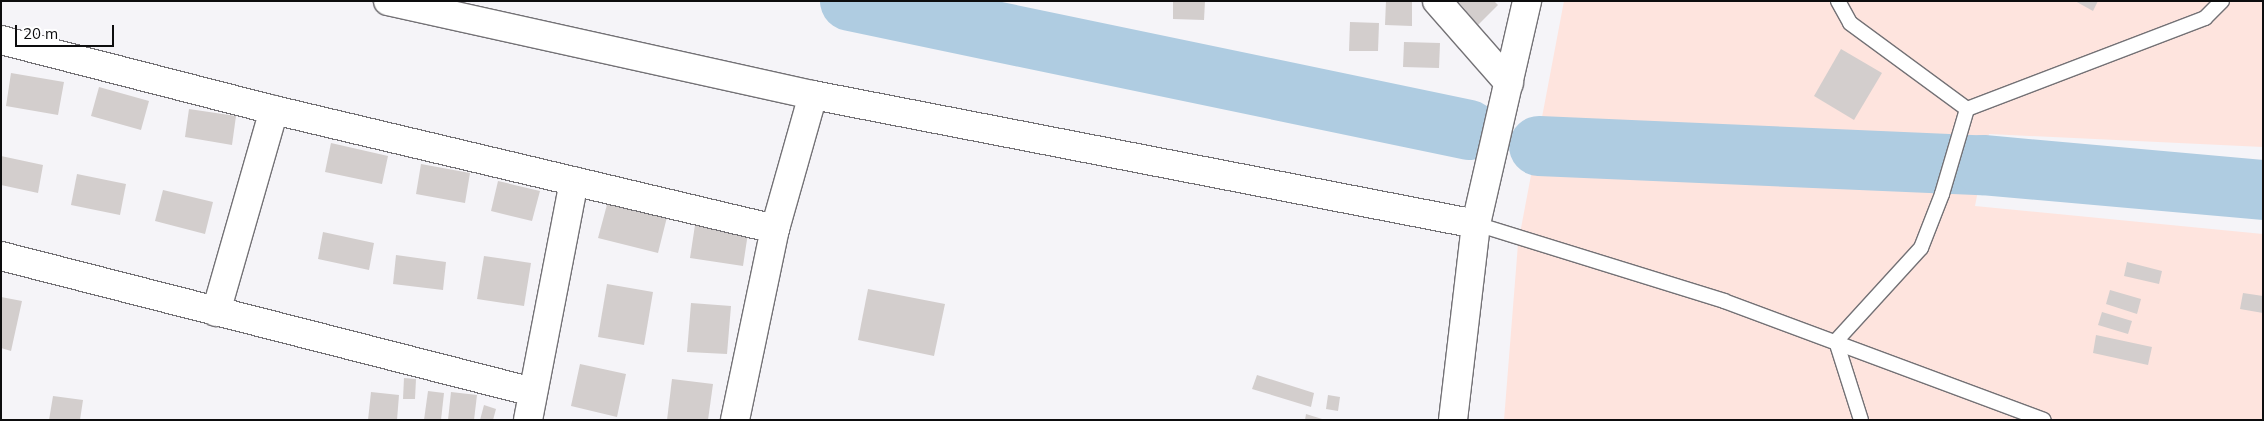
<!DOCTYPE html>
<style>
body{margin:0}
#map{position:relative;width:2264px;height:421px;overflow:hidden;background:#f5f4f8;font-family:Mulish,sans-serif}
div>[style]{position:absolute}
[style*='--x']{left:calc(var(--x)*1px);top:calc(var(--y)*1px);width:calc(var(--w)*1px);rotate:calc(var(--a)*1deg)}
.industrial>*{inset:0;background:#fee4de}
.river>*{height:60px;margin:-30px;padding:0 30px;transform-origin:30px;border-radius:30px;background:#afcce1}
.building>*{inset:0;background:#d3cecd}
.roads{filter:drop-shadow(1px 0 #737175) drop-shadow(-1px 0 #737175) drop-shadow(0 1px #737175) drop-shadow(0 -1px #737175)}
.lane>*{height:14px;margin:-7px;padding:0 7px;transform-origin:7px;border-radius:7px;background:#fff}
.street>*{height:28px;margin:-14px;padding:0 14px;transform-origin:14px;border-radius:14px;background:#fff}
span{translate:-50% -50%;white-space:nowrap;text-align:center;line-height:1.15;-webkit-text-stroke:4.5px #fff;paint-order:stroke}
.frame{position:absolute;inset:0;border:2px solid #0d0d0e;pointer-events:none}
.scale{position:absolute;left:15px;top:25px;width:99px;height:22px;box-sizing:border-box;border:2px solid #0d0d0e;border-top:0;padding-left:6px;font-size:15px;line-height:18px;white-space:nowrap;color:#0d0d0e;-webkit-text-stroke:4px #fff;paint-order:stroke}
</style>
<div id="map">
<div class="industrial">
<i style="clip-path:polygon(1564px 1px,2263px 1px,2263px 147px,1989px 134px,1975px 206px,2263px 234px,2263px 420px,1504px 420px,1518px 244px)"></i>
</div>
<div class="river">
<i style="--x:850;--y:1;--w:632;--a:11.77"></i>
<i style="--x:1539;--y:146;--w:444;--a:2.5"></i>
<i style="--x:1983;--y:165;--w:281;--a:5.1"></i>
</div>
<div class="building">
<i style="clip-path:polygon(1173px 1px,1205px 1px,1204px 20px,1173px 19px)"></i>
<i style="clip-path:polygon(1386px 1px,1412px 1px,1412px 26px,1385px 25px)"></i>
<i style="clip-path:polygon(1458px 1px,1494px 1px,1498px 5px,1478px 25px)"></i>
<i style="clip-path:polygon(2075px 1px,2098px 1px,2093px 11px)"></i>
<i style="clip-path:polygon(1350px 22px,1379px 23px,1378px 51px,1349px 51px)"></i>
<i style="clip-path:polygon(1404px 42px,1440px 43px,1439px 68px,1403px 67px)"></i>
<i style="clip-path:polygon(1841px 49px,1882px 73px,1854px 120px,1814px 96px)"></i>
<i style="clip-path:polygon(11px 73px,64px 82px,58px 115px,6px 106px)"></i>
<i style="clip-path:polygon(99px 87px,149px 101px,141px 130px,91px 116px)"></i>
<i style="clip-path:polygon(189px 109px,236px 116px,232px 145px,185px 137px)"></i>
<i style="clip-path:polygon(331px 143px,388px 156px,382px 184px,325px 172px)"></i>
<i style="clip-path:polygon(1px 156px,43px 165px,38px 193px,1px 185px)"></i>
<i style="clip-path:polygon(421px 164px,470px 173px,465px 203px,416px 194px)"></i>
<i style="clip-path:polygon(77px 174px,126px 184px,120px 215px,71px 205px)"></i>
<i style="clip-path:polygon(498px 181px,540px 191px,532px 221px,491px 211px)"></i>
<i style="clip-path:polygon(163px 190px,213px 202px,205px 234px,155px 221px)"></i>
<i style="clip-path:polygon(608px 201px,667px 217px,658px 253px,598px 238px)"></i>
<i style="clip-path:polygon(695px 225px,748px 233px,743px 266px,690px 258px)"></i>
<i style="clip-path:polygon(323px 232px,374px 243px,369px 270px,318px 259px)"></i>
<i style="clip-path:polygon(396px 255px,446px 262px,443px 290px,393px 284px)"></i>
<i style="clip-path:polygon(484px 256px,531px 263px,524px 306px,477px 299px)"></i>
<i style="clip-path:polygon(2127px 262px,2162px 271px,2159px 284px,2124px 276px)"></i>
<i style="clip-path:polygon(607px 284px,653px 292px,644px 345px,598px 337px)"></i>
<i style="clip-path:polygon(868px 289px,945px 304px,934px 356px,858px 340px)"></i>
<i style="clip-path:polygon(2110px 290px,2141px 299px,2137px 314px,2106px 304px)"></i>
<i style="clip-path:polygon(2243px 293px,2263px 296px,2263px 313px,2240px 309px)"></i>
<i style="clip-path:polygon(1px 297px,22px 301px,11px 351px,1px 348px)"></i>
<i style="clip-path:polygon(691px 303px,731px 306px,727px 354px,687px 352px)"></i>
<i style="clip-path:polygon(2102px 312px,2132px 321px,2128px 334px,2098px 325px)"></i>
<i style="clip-path:polygon(2096px 335px,2152px 347px,2148px 365px,2093px 353px)"></i>
<i style="clip-path:polygon(580px 364px,626px 374px,617px 417px,571px 406px)"></i>
<i style="clip-path:polygon(1257px 375px,1314px 393px,1311px 407px,1252px 389px)"></i>
<i style="clip-path:polygon(404px 378px,416px 379px,415px 399px,403px 399px)"></i>
<i style="clip-path:polygon(672px 379px,713px 384px,708px 420px,667px 420px)"></i>
<i style="clip-path:polygon(428px 391px,444px 393px,441px 420px,424px 420px)"></i>
<i style="clip-path:polygon(371px 392px,399px 395px,397px 420px,368px 420px)"></i>
<i style="clip-path:polygon(451px 392px,477px 395px,474px 420px,448px 420px)"></i>
<i style="clip-path:polygon(1328px 395px,1340px 397px,1338px 411px,1326px 409px)"></i>
<i style="clip-path:polygon(53px 396px,83px 400px,80px 420px,49px 420px)"></i>
<i style="clip-path:polygon(484px 405px,496px 409px,493px 420px,480px 420px)"></i>
<i style="clip-path:polygon(1306px 414px,1322px 419px,1322px 420px,1305px 420px)"></i>
</div>
<div class="roads">
<div class="lane">
<i style="--x:1838;--y:1;--w:25;--a:61"></i>
<i style="--x:1850;--y:23;--w:145;--a:36.3"></i>
<i style="--x:1967;--y:109;--w:255;--a:-20.9"></i>
<i style="--x:2205;--y:18;--w:24;--a:-45"></i>
<i style="--x:1476;--y:224;--w:260;--a:17.2"></i>
<i style="--x:1724;--y:301;--w:341;--a:20.4"></i>
<i style="--x:1861;--y:420;--w:83;--a:-107.6"></i>
<i style="--x:1836;--y:341;--w:126;--a:-47.6"></i>
<i style="--x:1921;--y:248;--w:58;--a:-68.7"></i>
<i style="--x:1942;--y:194;--w:89;--a:-73.6"></i>
</div>
<div class="street">
<i style="--x:388;--y:1;--w:435;--a:12.5"></i>
<i style="--x:813;--y:95;--w:675;--a:11.01"></i>
<i style="--x:1437;--y:1;--w:109;--a:48.7"></i>
<i style="--x:1;--y:40;--w:282;--a:14.4"></i>
<i style="--x:274;--y:110;--w:515;--a:13.36"></i>
<i style="--x:1;--y:256;--w:549;--a:14.34"></i>
<i style="--x:216;--y:312;--w:210;--a:-74"></i>
<i style="--x:528;--y:420;--w:243;--a:-79.1"></i>
<i style="--x:735;--y:420;--w:195;--a:-78.2"></i>
<i style="--x:775;--y:229;--w:139;--a:-74.2"></i>
<i style="--x:1453;--y:420;--w:197;--a:-83.3"></i>
<i style="--x:1476;--y:224;--w:229;--a:-77.1"></i>
</div>
</div>
<div class="frame"></div>
<div class="scale">20 m</div>
</div>
